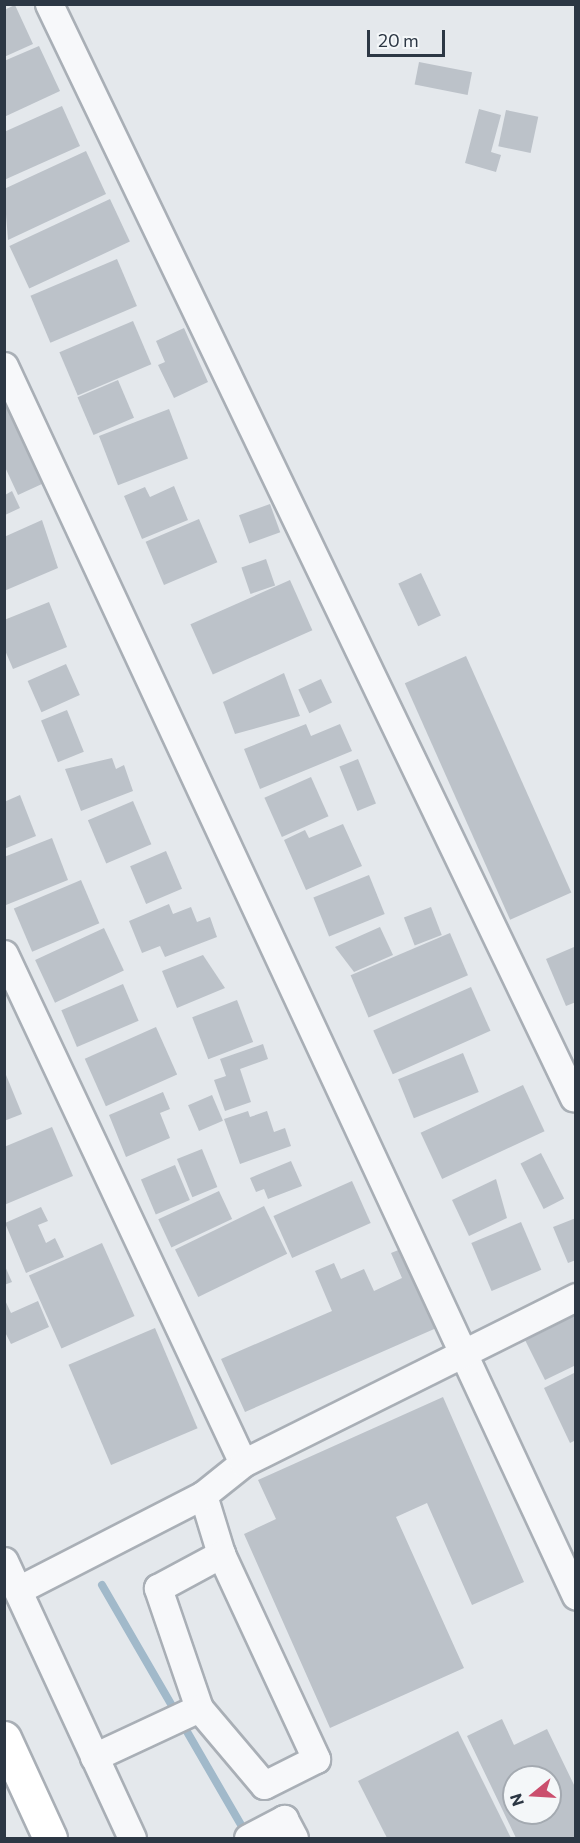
<!DOCTYPE html>
<style>
body{margin:0}
#map{position:relative;width:580px;height:1843px;overflow:hidden;background:#e4e8ec;font-family:Commissioner,sans-serif}
div>[style]{position:absolute}
.stream>*{height:8px;margin:-4px;padding:0 4px;transform-origin:4px;border-radius:4px;background:#a1b9ca}
.building>*{inset:0;background:#bcc2c9;transform-origin:0 0}
.roads{filter:drop-shadow(2px 0 #a9afb6) drop-shadow(-2px 0 #a9afb6) drop-shadow(0 2px #a9afb6) drop-shadow(0 -2px #a9afb6)}
.minor>*{height:27px;margin:-13.5px;padding:0 13.5px;transform-origin:13.5px;border-radius:13.5px;background:#f7f8fa}
.major>*{height:33px;margin:-16.5px;padding:0 16.5px;transform-origin:16.5px;border-radius:16.5px;background:#fff}
span{translate:-50% -50%;white-space:nowrap;text-align:center;line-height:1.15;-webkit-text-stroke:4.5px #f4f7f9;paint-order:stroke}
.frame{position:absolute;inset:0;border:6px solid #2c3744;pointer-events:none}
.north{position:absolute;left:502px;top:1765px;width:60px;height:60px;box-sizing:border-box;background:#f4f7f9;border:2px solid #a4aab1;border-radius:50%;rotate:252deg;font-size:16px;font-weight:700;line-height:24px;text-align:center;color:#2c3744}
.north::after{content:'';display:block;margin:auto;width:21px;height:27px;background:#cb4f6e;clip-path:polygon(50% 0,100% 100%,50% 72%,0 100%)}
.scale{position:absolute;left:367px;top:30px;width:78px;height:27px;box-sizing:border-box;border:3px solid #2c3744;border-top:0;padding-left:8px;font-size:18px;line-height:21px;white-space:nowrap;color:#2c3744;-webkit-text-stroke:4px #f4f7f9;paint-order:stroke}
</style>
<div id="map">
<div class="stream">
<i style="left:102px;top:1585px;width:289px;rotate:59.9deg"></i>
</div>
<div class="building">
<i style="clip-path:polygon(15px 5px,33px 44px,4px 57px,4px 10px)"></i>
<i style="clip-path:polygon(39px 46px,60px 91px,4px 117px,4px 61px)"></i>
<i style="left:419px;top:62px;width:54px;height:23px;rotate:11deg"></i>
<i style="clip-path:polygon(62px 106px,80px 146px,4px 180px,4px 132px)"></i>
<i style="clip-path:polygon(479px 109px,501px 115px,491px 152px,501px 155px,496px 172px,465px 163px)"></i>
<i style="left:506px;top:110px;width:33px;height:37px;rotate:12deg"></i>
<i style="clip-path:polygon(86px 151px,106px 194px,8px 240px,4px 189px)"></i>
<i style="left:110px;top:199px;width:47px;height:111px;rotate:65deg"></i>
<i style="left:117px;top:259px;width:51px;height:94px;rotate:67deg"></i>
<i style="left:133px;top:321px;width:47px;height:80px;rotate:67deg"></i>
<i style="clip-path:polygon(184px 328px,208px 382px,174px 398px,158px 365px,165px 362px,156px 341px)"></i>
<i style="left:118px;top:380px;width:41px;height:44px;rotate:67deg"></i>
<i style="clip-path:polygon(4px 393px,55px 478px,18px 495px,4px 465px)"></i>
<i style="left:169px;top:409px;width:53px;height:75px;rotate:69deg"></i>
<i style="clip-path:polygon(174px 486px,188px 520px,142px 539px,124px 496px,145px 487px,150px 497px)"></i>
<i style="clip-path:polygon(12px 491px,20px 508px,5px 515px,5px 495px)"></i>
<i style="left:270px;top:504px;width:30px;height:33px;rotate:70deg"></i>
<i style="left:199px;top:519px;width:47px;height:58px;rotate:67deg"></i>
<i style="clip-path:polygon(42px 520px,58px 568px,4px 591px,4px 537px)"></i>
<i style="left:266px;top:559px;width:28px;height:26px;rotate:71deg"></i>
<i style="left:421px;top:573px;width:47px;height:25px;rotate:65deg"></i>
<i style="left:290px;top:580px;width:55px;height:109px;rotate:66deg"></i>
<i style="clip-path:polygon(49px 602px,67px 647px,13px 669px,4px 648px,4px 620px)"></i>
<i style="left:466px;top:656px;width:259px;height:67px;rotate:66deg"></i>
<i style="left:66px;top:664px;width:34px;height:42px;rotate:66deg"></i>
<i style="clip-path:polygon(284px 673px,300px 716px,235px 734px,223px 702px)"></i>
<i style="left:321px;top:679px;width:26px;height:25px;rotate:65deg"></i>
<i style="left:67px;top:710px;width:45px;height:28px;rotate:68deg"></i>
<i style="clip-path:polygon(306px 724px,311px 736px,340px 724px,352px 751px,260px 789px,244px 749px)"></i>
<i style="clip-path:polygon(112px 758px,116px 769px,124px 765px,133px 791px,81px 811px,65px 769px)"></i>
<i style="left:358px;top:759px;width:48px;height:20px;rotate:68deg"></i>
<i style="left:311px;top:777px;width:43px;height:51px;rotate:66deg"></i>
<i style="clip-path:polygon(20px 795px,36px 836px,4px 849px,4px 802px)"></i>
<i style="left:133px;top:801px;width:47px;height:49px;rotate:67deg"></i>
<i style="clip-path:polygon(343px 824px,362px 866px,306px 890px,284px 840px,305px 830px,309px 838px)"></i>
<i style="clip-path:polygon(52px 838px,68px 880px,6px 905px,4px 857px)"></i>
<i style="left:166px;top:851px;width:41px;height:39px;rotate:67deg"></i>
<i style="left:369px;top:875px;width:42px;height:60px;rotate:68deg"></i>
<i style="left:81px;top:880px;width:47px;height:73px;rotate:67deg"></i>
<i style="clip-path:polygon(169px 904px,173px 914px,191px 907px,197px 922px,210px 917px,217px 937px,165px 957px,160px 946px,142px 953px,129px 921px)"></i>
<i style="left:431px;top:907px;width:30px;height:29px;rotate:69deg"></i>
<i style="clip-path:polygon(380px 927px,393px 955px,354px 972px,335px 947px)"></i>
<i style="left:104px;top:928px;width:47px;height:76px;rotate:65deg"></i>
<i style="left:450px;top:933px;width:46px;height:108px;rotate:67deg"></i>
<i style="clip-path:polygon(574px 947px,576px 1002px,566px 1006px,546px 959px)"></i>
<i style="clip-path:polygon(203px 955px,225px 988px,177px 1008px,162px 971px)"></i>
<i style="left:123px;top:984px;width:40px;height:67px;rotate:67deg"></i>
<i style="left:471px;top:987px;width:48px;height:107px;rotate:66deg"></i>
<i style="left:237px;top:1000px;width:45px;height:48px;rotate:69deg"></i>
<i style="left:156px;top:1027px;width:52px;height:78px;rotate:66deg"></i>
<i style="clip-path:polygon(263px 1044px,268px 1059px,240px 1069px,251px 1102px,225px 1111px,214px 1080px,226px 1076px,220px 1059px)"></i>
<i style="left:463px;top:1053px;width:42px;height:70px;rotate:68deg"></i>
<i style="clip-path:polygon(4px 1070px,22px 1114px,4px 1121px)"></i>
<i style="left:523px;top:1085px;width:51px;height:113px;rotate:65deg"></i>
<i style="clip-path:polygon(163px 1092px,170px 1109px,160px 1113px,170px 1138px,126px 1157px,109px 1115px)"></i>
<i style="left:212px;top:1095px;width:28px;height:26px;rotate:67deg"></i>
<i style="clip-path:polygon(248px 1111px,250px 1117px,267px 1111px,274px 1132px,285px 1128px,291px 1146px,240px 1164px,224px 1119px)"></i>
<i style="clip-path:polygon(52px 1127px,73px 1176px,4px 1205px,4px 1147px)"></i>
<i style="left:202px;top:1149px;width:41px;height:27px;rotate:68deg"></i>
<i style="left:541px;top:1153px;width:51px;height:23px;rotate:63deg"></i>
<i style="clip-path:polygon(291px 1161px,302px 1186px,268px 1199px,264px 1189px,256px 1192px,250px 1178px)"></i>
<i style="left:175px;top:1165px;width:38px;height:37px;rotate:67deg"></i>
<i style="clip-path:polygon(496px 1179px,507px 1218px,469px 1236px,452px 1200px)"></i>
<i style="left:352px;top:1181px;width:46px;height:86px;rotate:66deg"></i>
<i style="left:219px;top:1191px;width:31px;height:67px;rotate:65deg"></i>
<i style="left:264px;top:1206px;width:53px;height:99px;rotate:64deg"></i>
<i style="clip-path:polygon(41px 1207px,48px 1221px,38px 1225px,46px 1243px,55px 1238px,64px 1257px,26px 1273px,5px 1223px)"></i>
<i style="clip-path:polygon(576px 1218px,576px 1260px,568px 1263px,553px 1227px)"></i>
<i style="left:521px;top:1222px;width:52px;height:54px;rotate:67deg"></i>
<i style="left:102px;top:1243px;width:80px;height:80px;rotate:66deg"></i>
<i style="clip-path:polygon(406px 1247px,441px 1326px,245px 1412px,221px 1359px,332px 1311px,315px 1271px,334px 1263px,341px 1279px,364px 1269px,374px 1291px,402px 1278px,391px 1253px)"></i>
<i style="clip-path:polygon(4px 1264px,12px 1282px,4px 1285px)"></i>
<i style="clip-path:polygon(4px 1298px,11px 1313px,38px 1301px,49px 1327px,11px 1344px,4px 1330px)"></i>
<i style="clip-path:polygon(576px 1310px,576px 1365px,545px 1380px,523px 1336px)"></i>
<i style="left:155px;top:1328px;width:109px;height:94px;rotate:67deg"></i>
<i style="clip-path:polygon(576px 1372px,576px 1440px,570px 1443px,544px 1388px)"></i>
<i style="clip-path:polygon(443px 1397px,524px 1582px,472px 1605px,427px 1503px,396px 1517px,464px 1668px,330px 1728px,244px 1534px,276px 1519px,258px 1480px)"></i>
<i style="clip-path:polygon(evenodd,502px 1719px,514px 1745px,547px 1729px,576px 1789px,576px 1838px,516px 1838px,467px 1736px,502px 1719px,514px 1777px,550px 1777px,550px 1813px,514px 1813px,514px 1777px)"></i>
<i style="clip-path:polygon(458px 1731px,511px 1838px,387px 1838px,358px 1781px)"></i>
</div>
<div class="roads">
<div class="minor">
<i style="left:49px;top:4px;width:1213px;rotate:64.36deg"></i>
<i style="left:4px;top:366px;width:1356px;rotate:65.06deg"></i>
<i style="left:4px;top:954px;width:562px;rotate:64.85deg"></i>
<i style="left:203px;top:1495px;width:62px;rotate:73deg"></i>
<i style="left:221px;top:1554px;width:226px;rotate:65.1deg"></i>
<i style="left:316px;top:1759px;width:58px;rotate:153.4deg"></i>
<i style="left:264px;top:1785px;width:101px;rotate:-130.2deg"></i>
<i style="left:199px;top:1708px;width:127px;rotate:-108.9deg"></i>
<i style="left:158px;top:1588px;width:72px;rotate:-28.4deg"></i>
<i style="left:4px;top:1561px;width:305px;rotate:65.2deg"></i>
<i style="left:18px;top:1590px;width:208px;rotate:-27.2deg"></i>
<i style="left:203px;top:1495px;width:51px;rotate:-38.7deg"></i>
<i style="left:243px;top:1463px;width:372px;rotate:-26.5deg"></i>
<i style="left:94px;top:1757px;width:116px;rotate:-25deg"></i>
<i style="left:248px;top:1838px;width:41px;rotate:-27.8deg"></i>
<i style="left:284px;top:1819px;width:21px;rotate:62deg"></i>
</div>
<div class="major">
<i style="left:4px;top:1738px;width:110px;rotate:65.3deg"></i>
</div>
</div>
<div class="frame"></div>
<div class="north">N</div>
<div class="scale">20 m</div>
</div>
